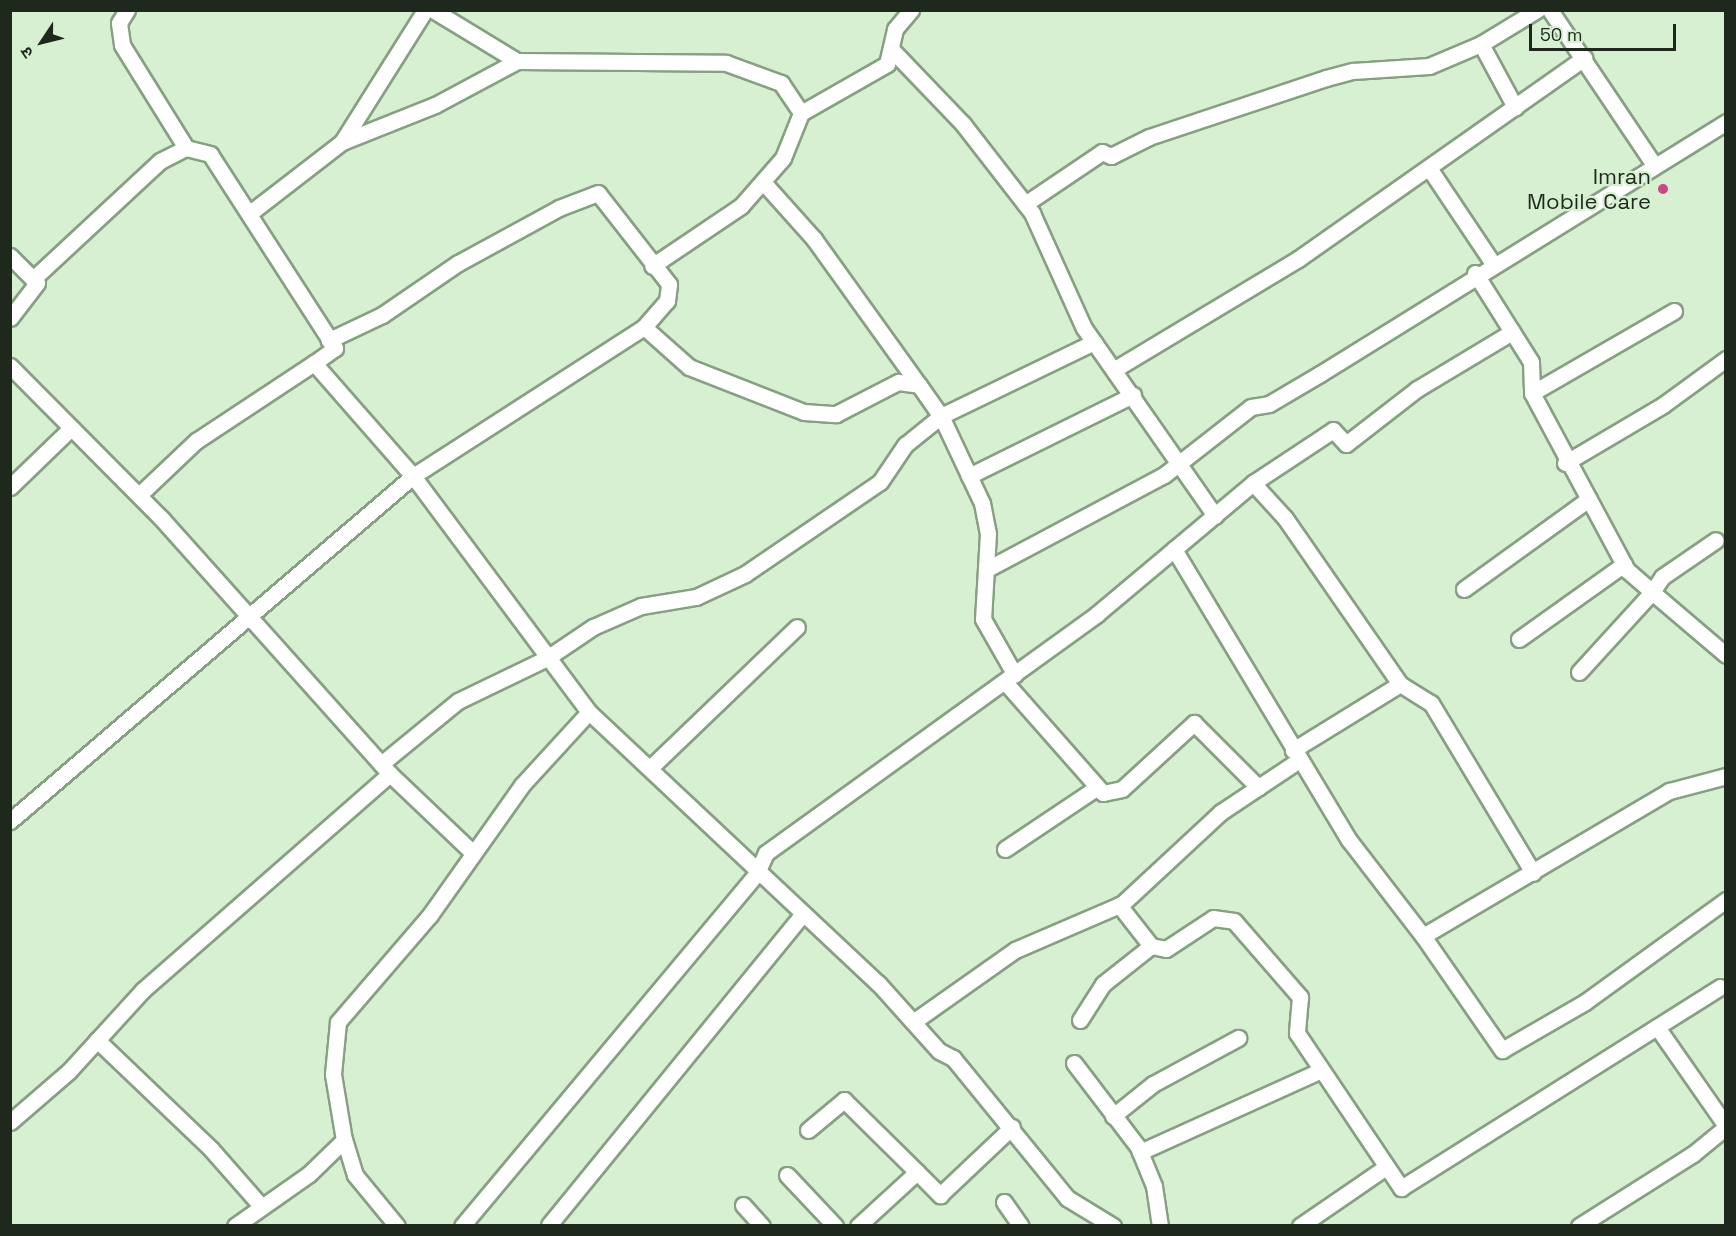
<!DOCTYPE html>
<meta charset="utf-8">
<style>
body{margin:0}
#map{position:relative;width:1736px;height:1236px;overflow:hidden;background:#d7f0d1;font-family:"Space Grotesk","Noto Sans Devanagari",sans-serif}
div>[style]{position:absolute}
.roads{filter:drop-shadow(2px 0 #879f82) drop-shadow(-2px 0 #879f82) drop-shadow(0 2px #879f82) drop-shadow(0 -2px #879f82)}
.street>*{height:15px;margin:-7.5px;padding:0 7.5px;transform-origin:7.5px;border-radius:7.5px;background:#fff}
.dots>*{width:16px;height:16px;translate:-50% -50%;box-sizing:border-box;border:3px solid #d7f0d1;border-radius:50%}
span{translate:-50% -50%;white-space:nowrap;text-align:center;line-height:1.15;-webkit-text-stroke:4.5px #d7f0d1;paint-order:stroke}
.poi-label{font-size:22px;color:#1e281c}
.right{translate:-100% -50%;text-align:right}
.frame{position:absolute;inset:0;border:12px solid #1e281c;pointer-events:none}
.north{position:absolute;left:12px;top:12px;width:60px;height:60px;-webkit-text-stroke:4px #d7f0d1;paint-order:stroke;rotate:235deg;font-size:16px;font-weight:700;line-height:24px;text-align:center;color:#1e281c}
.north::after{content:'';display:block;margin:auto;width:21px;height:27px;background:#1e281c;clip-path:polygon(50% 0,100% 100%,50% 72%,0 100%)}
.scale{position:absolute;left:1529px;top:24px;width:147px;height:27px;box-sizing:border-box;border:3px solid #1e281c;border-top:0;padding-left:8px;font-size:18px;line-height:21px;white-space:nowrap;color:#1e281c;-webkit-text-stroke:4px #d7f0d1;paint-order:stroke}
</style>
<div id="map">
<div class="roads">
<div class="street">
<i style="left:127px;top:10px;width:15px;rotate:122deg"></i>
<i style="left:119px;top:23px;width:22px;rotate:82deg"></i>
<i style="left:122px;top:45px;width:121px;rotate:58.1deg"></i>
<i style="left:433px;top:10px;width:98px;rotate:31.3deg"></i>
<i style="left:1550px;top:10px;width:187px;rotate:56.1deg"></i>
<i style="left:1481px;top:44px;width:66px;rotate:-31.3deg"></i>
<i style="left:893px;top:51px;width:101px;rotate:46.2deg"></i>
<i style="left:963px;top:124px;width:113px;rotate:52.2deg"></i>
<i style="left:1032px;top:213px;width:126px;rotate:65.7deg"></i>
<i style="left:1084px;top:328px;width:229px;rotate:55.1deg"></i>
<i style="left:801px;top:113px;width:99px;rotate:-29.7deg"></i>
<i style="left:887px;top:64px;width:36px;rotate:-77deg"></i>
<i style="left:895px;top:29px;width:25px;rotate:-50deg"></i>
<i style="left:342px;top:142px;width:156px;rotate:-57.8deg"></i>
<i style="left:1429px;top:168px;width:113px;rotate:56.2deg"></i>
<i style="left:764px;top:183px;width:75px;rotate:48.2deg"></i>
<i style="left:814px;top:239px;width:180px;rotate:54.3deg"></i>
<i style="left:1025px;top:204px;width:93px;rotate:-34deg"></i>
<i style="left:1102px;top:152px;width:10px;rotate:24deg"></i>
<i style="left:1111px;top:156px;width:42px;rotate:-26.6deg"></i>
<i style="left:1149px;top:137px;width:187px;rotate:-18.4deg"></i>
<i style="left:1326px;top:78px;width:28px;rotate:-15deg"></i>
<i style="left:1353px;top:71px;width:76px;rotate:-3.8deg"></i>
<i style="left:1429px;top:66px;width:56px;rotate:-22.9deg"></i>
<i style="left:1481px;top:44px;width:72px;rotate:61.6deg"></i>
<i style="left:250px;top:213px;width:116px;rotate:-37.7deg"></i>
<i style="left:342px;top:142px;width:100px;rotate:-21.7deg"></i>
<i style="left:435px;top:105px;width:93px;rotate:-28.2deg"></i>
<i style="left:517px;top:61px;width:209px;rotate:0.5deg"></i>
<i style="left:726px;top:63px;width:59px;rotate:20deg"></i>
<i style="left:781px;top:83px;width:36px;rotate:56deg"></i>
<i style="left:801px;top:113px;width:48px;rotate:111.8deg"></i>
<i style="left:783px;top:158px;width:64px;rotate:131.2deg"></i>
<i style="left:741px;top:206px;width:107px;rotate:146deg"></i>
<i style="left:10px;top:256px;width:38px;rotate:45deg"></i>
<i style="left:37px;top:283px;width:44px;rotate:127.6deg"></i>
<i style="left:1475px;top:273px;width:105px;rotate:57.8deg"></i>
<i style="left:1531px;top:362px;width:31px;rotate:88deg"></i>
<i style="left:1532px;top:393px;width:201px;rotate:61.8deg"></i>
<i style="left:1627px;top:570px;width:33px;rotate:41deg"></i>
<i style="left:1652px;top:592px;width:18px;rotate:-56deg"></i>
<i style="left:1662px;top:577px;width:65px;rotate:-34.4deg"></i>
<i style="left:33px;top:279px;width:173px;rotate:-42.9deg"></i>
<i style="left:160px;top:161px;width:29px;rotate:-27deg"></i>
<i style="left:186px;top:148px;width:25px;rotate:14deg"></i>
<i style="left:210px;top:154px;width:231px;rotate:57.2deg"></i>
<i style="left:335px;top:348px;width:26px;rotate:144deg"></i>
<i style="left:314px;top:363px;width:150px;rotate:48.8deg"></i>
<i style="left:413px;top:476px;width:294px;rotate:53.3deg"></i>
<i style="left:589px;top:712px;width:396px;rotate:43.2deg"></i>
<i style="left:878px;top:983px;width:91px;rotate:48.1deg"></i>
<i style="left:939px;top:1051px;width:16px;rotate:27deg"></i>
<i style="left:953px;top:1058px;width:181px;rotate:50.8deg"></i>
<i style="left:1067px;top:1198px;width:54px;rotate:31.3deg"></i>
<i style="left:644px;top:327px;width:60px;rotate:41.6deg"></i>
<i style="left:689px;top:367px;width:123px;rotate:21.4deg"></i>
<i style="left:804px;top:412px;width:32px;rotate:4deg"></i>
<i style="left:836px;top:414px;width:70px;rotate:-27.3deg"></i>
<i style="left:898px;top:382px;width:21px;rotate:8deg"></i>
<i style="left:919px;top:385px;width:38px;rotate:55deg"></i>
<i style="left:941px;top:416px;width:96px;rotate:64.8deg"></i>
<i style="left:982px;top:503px;width:31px;rotate:79deg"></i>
<i style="left:988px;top:533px;width:86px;rotate:93.3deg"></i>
<i style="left:983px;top:619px;width:64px;rotate:60.3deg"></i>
<i style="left:10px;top:366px;width:216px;rotate:45.2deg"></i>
<i style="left:162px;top:519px;width:342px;rotate:48.2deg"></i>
<i style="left:390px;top:774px;width:115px;rotate:43.6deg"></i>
<i style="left:1115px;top:369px;width:214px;rotate:-31deg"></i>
<i style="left:1298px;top:259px;width:350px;rotate:-35.1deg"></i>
<i style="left:1532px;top:393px;width:164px;rotate:-30deg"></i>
<i style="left:1565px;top:463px;width:114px;rotate:-30.6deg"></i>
<i style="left:1663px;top:405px;width:78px;rotate:-36.1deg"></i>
<i style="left:969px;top:476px;width:183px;rotate:-26.3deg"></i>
<i style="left:1253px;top:483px;width:47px;rotate:47.6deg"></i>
<i style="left:1285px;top:518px;width:202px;rotate:55.3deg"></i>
<i style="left:1400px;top:684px;width:126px;rotate:148.3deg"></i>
<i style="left:10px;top:487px;width:85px;rotate:-44deg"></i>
<i style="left:139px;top:495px;width:79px;rotate:-43.5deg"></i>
<i style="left:196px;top:441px;width:141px;rotate:-33.5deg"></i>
<i style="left:1174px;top:549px;width:340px;rotate:59deg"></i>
<i style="left:1349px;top:840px;width:121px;rotate:52.4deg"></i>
<i style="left:1423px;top:936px;width:286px;rotate:-30.5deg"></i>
<i style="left:1669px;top:791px;width:59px;rotate:-14.7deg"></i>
<i style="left:987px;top:569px;width:200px;rotate:-28deg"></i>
<i style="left:1164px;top:475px;width:110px;rotate:-38deg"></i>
<i style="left:1251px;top:407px;width:18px;rotate:-9deg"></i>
<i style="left:1269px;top:404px;width:59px;rotate:-30.5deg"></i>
<i style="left:1320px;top:374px;width:478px;rotate:-31.8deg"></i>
<i style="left:1464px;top:589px;width:154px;rotate:-35.8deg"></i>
<i style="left:1519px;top:639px;width:129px;rotate:-35.5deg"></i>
<i style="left:1579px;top:672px;width:108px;rotate:-47.6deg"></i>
<i style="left:1652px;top:592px;width:97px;rotate:40.4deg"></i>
<i style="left:1005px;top:682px;width:148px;rotate:48.6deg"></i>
<i style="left:1103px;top:793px;width:19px;rotate:-12deg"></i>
<i style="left:1122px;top:789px;width:98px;rotate:-42.5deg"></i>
<i style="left:1194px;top:723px;width:91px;rotate:45deg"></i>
<i style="left:1400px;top:684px;width:36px;rotate:32deg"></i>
<i style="left:1431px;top:703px;width:198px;rotate:59deg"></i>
<i style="left:381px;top:764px;width:99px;rotate:-39.3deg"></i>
<i style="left:458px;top:701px;width:99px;rotate:-25.8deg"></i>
<i style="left:547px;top:658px;width:55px;rotate:-34deg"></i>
<i style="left:593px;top:627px;width:52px;rotate:-23.6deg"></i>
<i style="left:641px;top:606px;width:56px;rotate:-9.3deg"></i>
<i style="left:696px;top:597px;width:54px;rotate:-25.1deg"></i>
<i style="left:745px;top:574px;width:163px;rotate:-34.3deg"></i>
<i style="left:880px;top:482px;width:45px;rotate:-56deg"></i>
<i style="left:905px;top:445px;width:46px;rotate:-38.9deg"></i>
<i style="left:941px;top:416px;width:170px;rotate:-25.8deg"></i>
<i style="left:651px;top:767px;width:202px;rotate:-43.8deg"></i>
<i style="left:10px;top:821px;width:531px;rotate:-40.57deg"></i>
<i style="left:413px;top:476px;width:275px;rotate:-32.8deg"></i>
<i style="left:644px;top:327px;width:35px;rotate:-49deg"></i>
<i style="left:667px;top:301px;width:17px;rotate:-83deg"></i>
<i style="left:669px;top:284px;width:115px;rotate:-128deg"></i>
<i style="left:598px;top:193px;width:42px;rotate:159deg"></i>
<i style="left:559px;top:208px;width:115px;rotate:151.4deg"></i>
<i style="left:458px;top:263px;width:92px;rotate:145.6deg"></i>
<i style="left:382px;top:315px;width:59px;rotate:154.7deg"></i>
<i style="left:1005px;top:849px;width:110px;rotate:-33.8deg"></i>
<i style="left:1119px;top:905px;width:52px;rotate:52deg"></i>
<i style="left:1151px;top:946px;width:15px;rotate:11deg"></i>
<i style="left:1166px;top:949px;width:56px;rotate:-33.4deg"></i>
<i style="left:1213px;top:918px;width:21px;rotate:8deg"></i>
<i style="left:1234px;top:921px;width:101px;rotate:49deg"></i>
<i style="left:1300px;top:997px;width:36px;rotate:95deg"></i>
<i style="left:1297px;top:1033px;width:187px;rotate:56.1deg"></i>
<i style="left:1401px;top:1188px;width:377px;rotate:-32.2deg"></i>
<i style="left:1423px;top:936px;width:139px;rotate:55.3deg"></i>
<i style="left:1502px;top:1050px;width:96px;rotate:-30deg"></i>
<i style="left:1585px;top:1002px;width:174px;rotate:-35.9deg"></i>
<i style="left:1080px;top:1020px;width:43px;rotate:-57.4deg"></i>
<i style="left:1103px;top:984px;width:61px;rotate:-38.4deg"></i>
<i style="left:913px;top:1022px;width:125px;rotate:-35.2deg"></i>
<i style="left:1015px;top:950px;width:116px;rotate:-23.3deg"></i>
<i style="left:1122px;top:904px;width:135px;rotate:-42.9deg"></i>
<i style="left:1221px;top:812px;width:94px;rotate:-33.7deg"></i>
<i style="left:1657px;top:1027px;width:121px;rotate:55.1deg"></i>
<i style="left:97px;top:1040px;width:158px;rotate:43.7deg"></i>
<i style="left:211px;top:1149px;width:77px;rotate:48.7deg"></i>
<i style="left:1074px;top:1063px;width:106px;rotate:52.7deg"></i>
<i style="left:1138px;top:1147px;width:42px;rotate:67.7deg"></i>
<i style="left:1154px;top:1186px;width:40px;rotate:81.5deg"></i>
<i style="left:1113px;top:1116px;width:51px;rotate:-38.7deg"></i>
<i style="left:1153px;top:1084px;width:97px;rotate:-28.4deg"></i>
<i style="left:10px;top:1122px;width:78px;rotate:-40.8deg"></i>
<i style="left:69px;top:1071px;width:110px;rotate:-47.6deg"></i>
<i style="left:143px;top:990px;width:328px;rotate:-41.2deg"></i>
<i style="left:808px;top:1130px;width:47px;rotate:-39.8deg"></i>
<i style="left:844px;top:1100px;width:103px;rotate:44.6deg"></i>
<i style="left:1140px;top:1152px;width:196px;rotate:-24.3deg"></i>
<i style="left:787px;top:1175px;width:70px;rotate:46.7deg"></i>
<i style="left:1004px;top:1202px;width:29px;rotate:55deg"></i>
<i style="left:743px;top:1205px;width:28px;rotate:48deg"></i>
<i style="left:549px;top:1225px;width:402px;rotate:-50.8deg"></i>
<i style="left:235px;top:1226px;width:90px;rotate:-35.1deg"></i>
<i style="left:309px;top:1174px;width:49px;rotate:-44.2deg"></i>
<i style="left:397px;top:1226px;width:66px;rotate:-129.5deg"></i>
<i style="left:355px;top:1175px;width:37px;rotate:-107deg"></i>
<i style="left:344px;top:1140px;width:67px;rotate:-99.5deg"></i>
<i style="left:333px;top:1074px;width:52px;rotate:-84.5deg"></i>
<i style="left:338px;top:1022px;width:141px;rotate:-49.3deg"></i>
<i style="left:430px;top:915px;width:159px;rotate:-54.7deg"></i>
<i style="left:522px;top:785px;width:99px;rotate:-47.5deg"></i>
<i style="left:462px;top:1226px;width:460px;rotate:-50.1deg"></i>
<i style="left:757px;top:873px;width:22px;rotate:-66deg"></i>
<i style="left:766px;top:853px;width:408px;rotate:-35.8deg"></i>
<i style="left:1097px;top:614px;width:204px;rotate:-40deg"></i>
<i style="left:1253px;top:483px;width:96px;rotate:-33.5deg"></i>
<i style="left:1333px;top:430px;width:19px;rotate:47deg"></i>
<i style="left:1346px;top:444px;width:90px;rotate:-37.8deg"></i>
<i style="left:1417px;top:389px;width:111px;rotate:-31deg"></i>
<i style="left:858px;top:1226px;width:80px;rotate:-42.5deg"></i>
<i style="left:917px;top:1172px;width:33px;rotate:45deg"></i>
<i style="left:940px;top:1195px;width:99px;rotate:-43.4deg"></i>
<i style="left:1300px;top:1226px;width:104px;rotate:-34.5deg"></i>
<i style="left:1579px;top:1226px;width:135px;rotate:-32.3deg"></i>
<i style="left:1693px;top:1154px;width:43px;rotate:-39.3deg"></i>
</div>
</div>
<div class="dots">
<i style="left:1663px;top:189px;background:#ca468a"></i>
</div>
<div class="poi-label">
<span class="right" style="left:1651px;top:189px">Imran<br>Mobile Care</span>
</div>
<div class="frame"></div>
<div class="north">उ</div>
<div class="scale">50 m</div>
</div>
